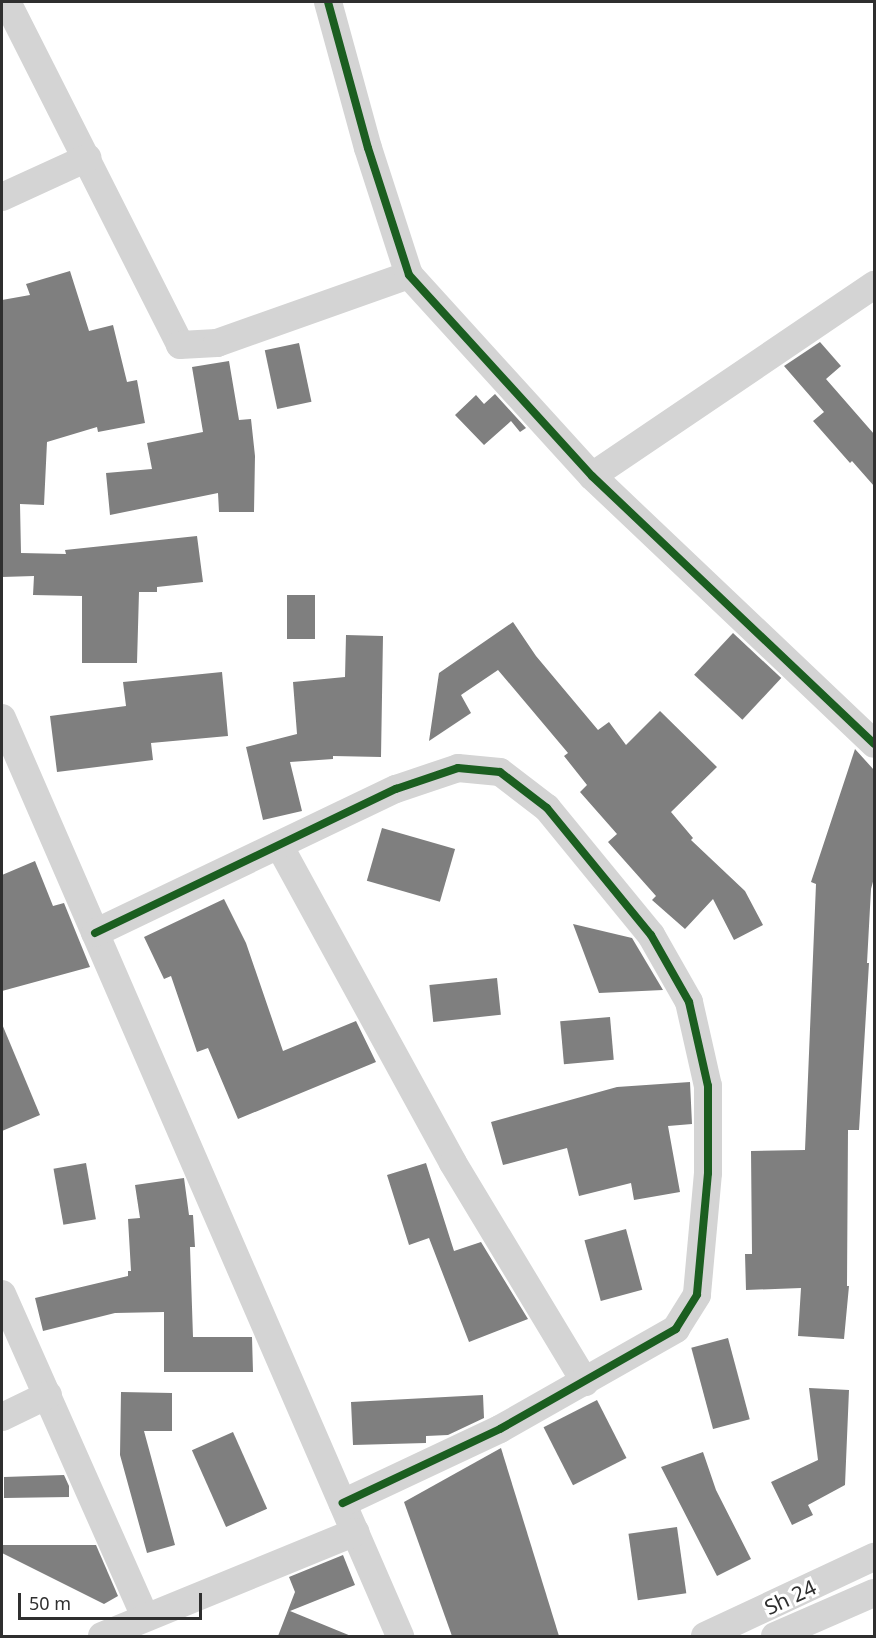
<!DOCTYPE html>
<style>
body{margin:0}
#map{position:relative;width:876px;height:1638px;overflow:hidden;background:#fff;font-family:"Noto Sans",sans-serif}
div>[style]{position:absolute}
.building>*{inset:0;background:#7f7f7f;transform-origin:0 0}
.minor>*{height:28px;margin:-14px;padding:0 14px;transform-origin:14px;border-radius:14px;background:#d4d4d4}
.cycleway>*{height:8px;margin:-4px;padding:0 4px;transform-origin:4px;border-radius:4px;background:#1b5e20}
span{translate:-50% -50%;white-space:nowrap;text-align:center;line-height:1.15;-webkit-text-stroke:6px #fff;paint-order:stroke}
.street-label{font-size:21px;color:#2f2f2f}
.frame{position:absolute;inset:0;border:3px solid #2f2f2f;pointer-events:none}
.scale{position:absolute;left:18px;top:1593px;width:184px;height:27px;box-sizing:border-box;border:3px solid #2f2f2f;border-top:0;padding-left:8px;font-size:18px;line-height:21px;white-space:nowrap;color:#2f2f2f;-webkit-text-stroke:4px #fff;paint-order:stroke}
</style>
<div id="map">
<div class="building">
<i style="clip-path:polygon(70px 271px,89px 331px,113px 325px,127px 382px,137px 380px,145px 423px,98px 432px,97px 427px,47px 442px,44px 505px,20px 504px,21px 553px,66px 554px,65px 550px,197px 536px,203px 582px,157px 587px,157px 592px,139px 592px,137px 663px,82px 663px,82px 596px,33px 595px,34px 576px,2px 577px,2px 300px,30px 295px,26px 284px)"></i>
<i style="clip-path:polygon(820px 342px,841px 366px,826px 379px,874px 434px,874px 486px,852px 461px,850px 463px,813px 421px,824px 412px,784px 366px)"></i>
<i style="left:299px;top:343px;width:60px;height:35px;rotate:78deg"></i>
<i style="clip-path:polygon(229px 361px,239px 420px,251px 419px,255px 456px,254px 512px,219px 512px,218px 493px,110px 515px,106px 473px,152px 469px,147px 443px,203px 432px,192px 367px)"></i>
<i style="clip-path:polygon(495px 394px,526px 428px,520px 432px,511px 421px,484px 445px,455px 415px,476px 395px,484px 404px)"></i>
<i style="left:287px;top:595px;width:28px;height:44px"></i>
<i style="clip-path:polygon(513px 622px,536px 656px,598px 730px,609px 722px,626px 745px,660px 711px,717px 767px,671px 812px,693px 838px,691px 840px,745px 891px,763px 925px,734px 940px,713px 899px,685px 929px,652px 900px,656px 896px,608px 842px,617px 834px,580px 792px,587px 785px,564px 756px,568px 753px,498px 670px,461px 695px,471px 713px,429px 741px,439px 673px)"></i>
<i style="left:733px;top:633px;width:66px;height:57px;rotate:43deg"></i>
<i style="clip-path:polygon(346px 635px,383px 636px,381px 757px,333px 756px,333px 759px,290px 762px,302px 811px,263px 820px,246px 747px,297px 734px,293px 682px,345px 677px)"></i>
<i style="clip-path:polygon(222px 672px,228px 736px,151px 743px,153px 760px,57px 772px,50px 716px,126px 706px,123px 682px)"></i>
<i style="clip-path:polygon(855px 749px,874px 770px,874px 878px,871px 889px,867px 963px,869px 963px,859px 1130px,848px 1130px,847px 1286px,849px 1286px,844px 1339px,798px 1336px,801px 1288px,746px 1290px,745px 1254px,752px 1254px,751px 1151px,805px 1150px,816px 884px,811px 882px)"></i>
<i style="left:382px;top:828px;width:76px;height:55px;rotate:16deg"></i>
<i style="clip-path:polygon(35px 861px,53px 906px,64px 903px,90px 967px,2px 991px,2px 875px)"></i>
<i style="clip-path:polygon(224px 899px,246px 943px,283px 1051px,356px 1021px,376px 1062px,238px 1119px,208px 1048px,197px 1052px,171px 976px,164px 979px,144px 937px)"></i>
<i style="clip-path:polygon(573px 924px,632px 938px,663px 990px,599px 993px)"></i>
<i style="left:497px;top:978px;width:37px;height:68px;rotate:84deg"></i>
<i style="left:610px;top:1017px;width:43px;height:50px;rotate:85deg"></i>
<i style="clip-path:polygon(2px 1024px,40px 1115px,2px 1131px)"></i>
<i style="clip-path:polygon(690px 1082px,692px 1124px,668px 1126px,680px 1192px,634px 1200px,631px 1183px,579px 1196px,567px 1148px,503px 1165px,491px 1122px,617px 1087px)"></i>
<i style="left:86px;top:1163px;width:57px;height:33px;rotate:80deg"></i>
<i style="clip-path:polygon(426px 1163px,454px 1251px,481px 1242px,528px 1319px,469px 1342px,429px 1238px,409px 1245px,387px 1175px)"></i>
<i style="clip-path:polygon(184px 1178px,189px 1215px,193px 1215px,195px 1247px,190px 1247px,193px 1337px,252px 1337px,253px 1372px,164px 1372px,164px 1312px,115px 1313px,43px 1331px,35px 1298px,128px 1276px,128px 1271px,131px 1271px,128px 1219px,140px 1218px,135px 1185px)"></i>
<i style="left:626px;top:1229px;width:63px;height:43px;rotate:75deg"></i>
<i style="left:728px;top:1338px;width:84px;height:38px;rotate:75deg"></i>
<i style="clip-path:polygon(809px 1388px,849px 1390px,845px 1485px,808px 1505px,813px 1515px,792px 1525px,771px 1482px,818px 1460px)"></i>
<i style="clip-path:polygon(121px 1392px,172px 1393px,172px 1431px,144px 1431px,175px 1545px,147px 1553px,120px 1455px)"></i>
<i style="clip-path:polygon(483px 1395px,484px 1418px,448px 1435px,426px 1436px,426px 1443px,353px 1445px,351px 1402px)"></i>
<i style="left:597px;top:1400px;width:65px;height:60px;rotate:63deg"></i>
<i style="left:233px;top:1432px;width:84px;height:45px;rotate:66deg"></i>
<i style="clip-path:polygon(501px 1448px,559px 1636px,452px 1636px,404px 1502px)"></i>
<i style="clip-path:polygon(703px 1452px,716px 1490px,751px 1559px,717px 1576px,661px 1467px)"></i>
<i style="clip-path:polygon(64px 1475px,69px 1486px,69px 1497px,4px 1498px,4px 1477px)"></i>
<i style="left:677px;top:1527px;width:67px;height:49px;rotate:82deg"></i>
<i style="clip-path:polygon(2px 1545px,96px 1545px,118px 1596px,104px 1604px,2px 1553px)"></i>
<i style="clip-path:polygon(343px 1555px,355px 1585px,290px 1611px,351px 1636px,278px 1636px,295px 1592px,289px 1577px)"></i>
</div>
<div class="minor">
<i style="left:7px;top:2px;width:384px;rotate:63.2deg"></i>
<i style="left:180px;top:345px;width:37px;rotate:-3deg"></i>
<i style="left:217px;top:343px;width:204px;rotate:-19.5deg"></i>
<i style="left:328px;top:2px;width:151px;rotate:74.7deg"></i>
<i style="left:368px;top:148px;width:133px;rotate:72.1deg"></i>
<i style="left:409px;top:275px;width:272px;rotate:47.7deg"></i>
<i style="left:592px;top:476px;width:389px;rotate:43.5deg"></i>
<i style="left:2px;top:197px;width:94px;rotate:-24.6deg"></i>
<i style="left:592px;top:476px;width:341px;rotate:-34.1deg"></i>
<i style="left:2px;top:718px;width:1001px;rotate:66.56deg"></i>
<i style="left:279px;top:845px;width:362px;rotate:61.3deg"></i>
<i style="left:453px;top:1163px;width:256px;rotate:58.9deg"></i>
<i style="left:95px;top:933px;width:334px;rotate:-25.6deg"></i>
<i style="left:396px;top:789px;width:65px;rotate:-18.7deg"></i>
<i style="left:458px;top:768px;width:42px;rotate:5.4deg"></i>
<i style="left:500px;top:772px;width:59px;rotate:37.5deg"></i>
<i style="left:547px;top:808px;width:164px;rotate:50.7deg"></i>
<i style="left:651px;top:935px;width:77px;rotate:60.4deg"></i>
<i style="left:689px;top:1002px;width:86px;rotate:77.3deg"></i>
<i style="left:708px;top:1086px;width:87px;rotate:90deg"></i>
<i style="left:708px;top:1173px;width:122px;rotate:95.2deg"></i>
<i style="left:697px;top:1295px;width:40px;rotate:122deg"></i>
<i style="left:676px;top:1329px;width:202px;rotate:150.4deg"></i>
<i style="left:500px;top:1429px;width:174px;rotate:154.8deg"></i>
<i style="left:2px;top:1294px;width:352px;rotate:66.1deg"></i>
<i style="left:2px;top:1417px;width:51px;rotate:-25.6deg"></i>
<i style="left:102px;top:1636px;width:274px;rotate:-22.3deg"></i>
<i style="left:705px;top:1636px;width:187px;rotate:-25.1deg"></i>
<i style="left:775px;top:1636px;width:108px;rotate:-23.5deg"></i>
</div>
<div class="cycleway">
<i style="left:328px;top:2px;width:151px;rotate:74.7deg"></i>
<i style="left:368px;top:148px;width:133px;rotate:72.1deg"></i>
<i style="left:409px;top:275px;width:272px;rotate:47.7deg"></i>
<i style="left:592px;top:476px;width:389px;rotate:43.5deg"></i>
<i style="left:95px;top:933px;width:334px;rotate:-25.6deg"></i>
<i style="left:396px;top:789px;width:65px;rotate:-18.7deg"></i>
<i style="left:458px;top:768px;width:42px;rotate:5.4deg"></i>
<i style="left:500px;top:772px;width:59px;rotate:37.5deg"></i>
<i style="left:547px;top:808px;width:164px;rotate:50.7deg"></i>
<i style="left:651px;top:935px;width:77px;rotate:60.4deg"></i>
<i style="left:689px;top:1002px;width:86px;rotate:77.3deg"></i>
<i style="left:708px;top:1086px;width:87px;rotate:90deg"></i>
<i style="left:708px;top:1173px;width:122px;rotate:95.2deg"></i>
<i style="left:697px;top:1295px;width:40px;rotate:122deg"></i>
<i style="left:676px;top:1329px;width:202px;rotate:150.4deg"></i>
<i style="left:500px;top:1429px;width:174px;rotate:154.8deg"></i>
</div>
<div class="street-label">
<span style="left:790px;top:1597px;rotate:-25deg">Sh 24</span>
</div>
<div class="frame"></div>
<div class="scale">50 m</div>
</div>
